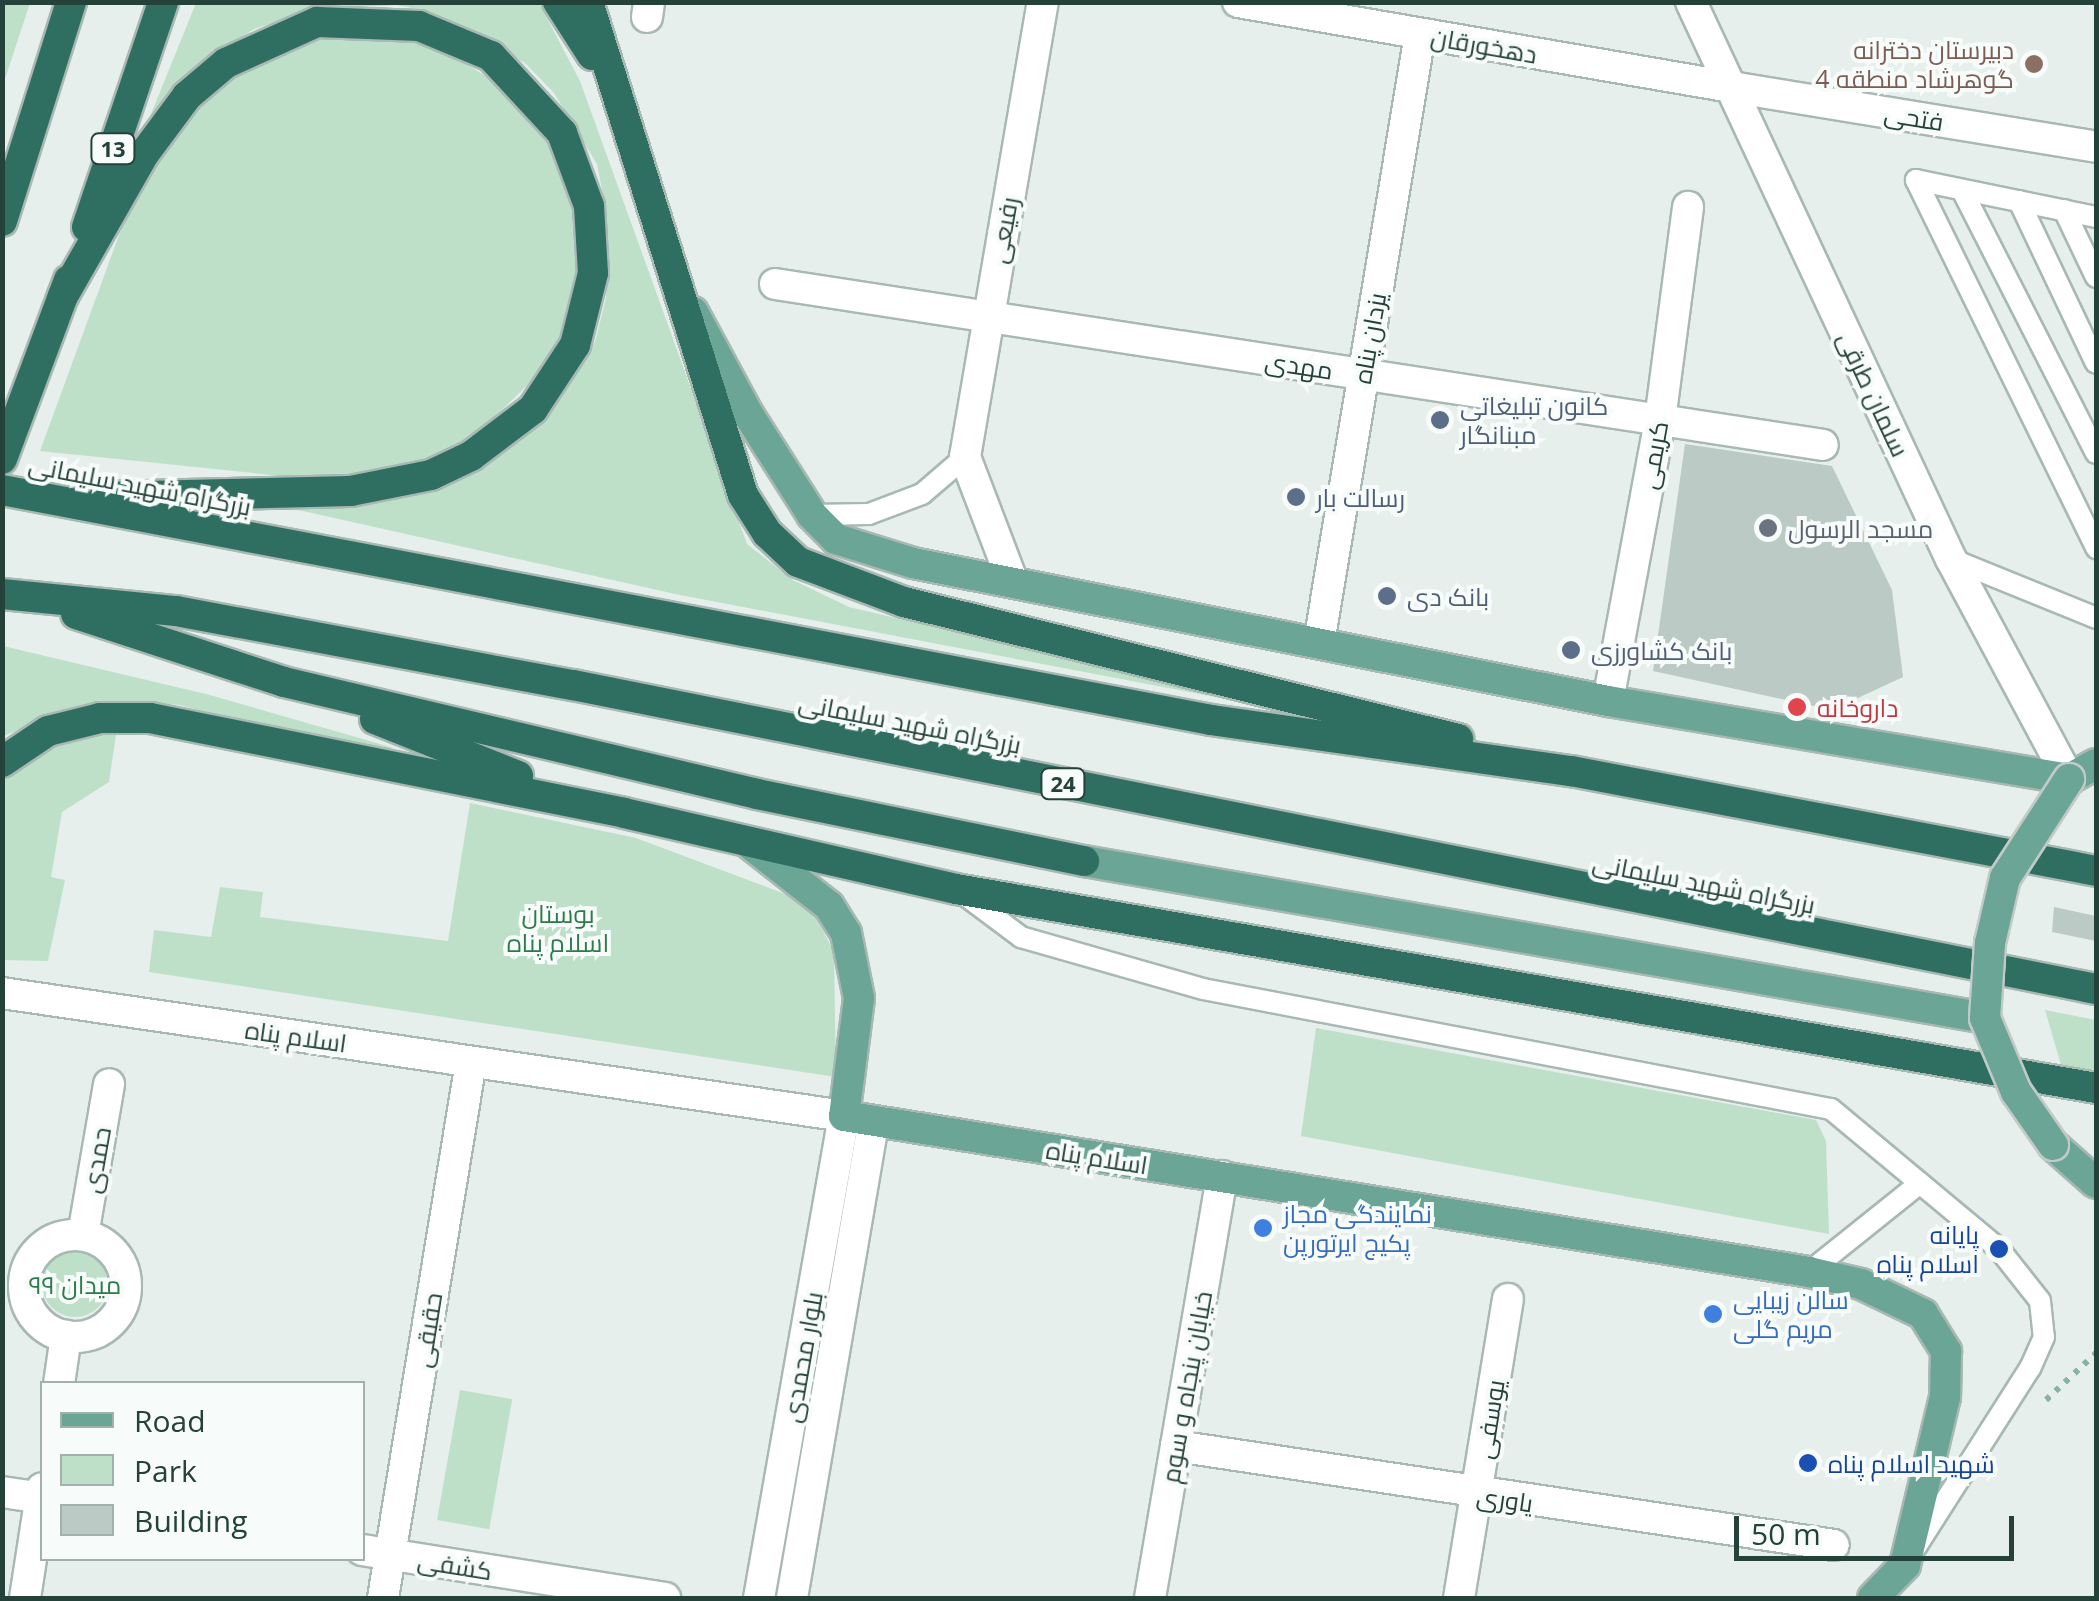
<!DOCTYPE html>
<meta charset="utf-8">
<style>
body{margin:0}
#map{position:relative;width:2099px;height:1601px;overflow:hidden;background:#e6efeb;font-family:"Open Sans",Cairo,sans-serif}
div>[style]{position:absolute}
.green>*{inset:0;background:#bfe0c8;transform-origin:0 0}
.round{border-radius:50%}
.building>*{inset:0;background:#bbcac4}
.path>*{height:6px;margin-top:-3px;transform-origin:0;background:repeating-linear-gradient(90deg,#86b3a5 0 5px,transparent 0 13px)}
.roads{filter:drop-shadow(2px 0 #a8b8b2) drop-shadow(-2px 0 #a8b8b2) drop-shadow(0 2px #a8b8b2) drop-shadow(0 -2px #a8b8b2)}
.lane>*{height:20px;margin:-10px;padding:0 10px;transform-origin:10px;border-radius:10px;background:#fff}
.street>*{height:30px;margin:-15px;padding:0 15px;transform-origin:15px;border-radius:15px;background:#fff}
.street>.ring{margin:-15px;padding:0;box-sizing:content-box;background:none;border:30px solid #fff;border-radius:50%}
.secondary>*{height:30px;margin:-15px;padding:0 15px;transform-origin:15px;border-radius:15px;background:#fff}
.primary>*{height:30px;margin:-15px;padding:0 15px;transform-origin:15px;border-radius:15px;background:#6aa596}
.highway>*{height:30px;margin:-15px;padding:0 15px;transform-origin:15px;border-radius:15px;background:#2f6f62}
.bridges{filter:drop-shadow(2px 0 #c2cac8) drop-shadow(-2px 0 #c2cac8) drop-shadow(0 2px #c2cac8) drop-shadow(0 -2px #c2cac8)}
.primary-bridge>*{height:30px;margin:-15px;padding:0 15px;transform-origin:15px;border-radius:15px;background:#6aa596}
.dots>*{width:28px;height:28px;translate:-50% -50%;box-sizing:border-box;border:5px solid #f7fbf9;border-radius:50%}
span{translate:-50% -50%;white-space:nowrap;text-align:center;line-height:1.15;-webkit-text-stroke:8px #f7fbf9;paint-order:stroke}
.shield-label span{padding:2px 8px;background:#f7fbf9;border:2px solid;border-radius:8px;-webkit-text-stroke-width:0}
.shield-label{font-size:22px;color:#24423a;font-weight:700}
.street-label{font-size:25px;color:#24423a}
.education-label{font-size:25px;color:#785e54}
.right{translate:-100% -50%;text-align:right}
.service-label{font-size:25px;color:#4e5e75}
.left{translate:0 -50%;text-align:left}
.worship-label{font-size:25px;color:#5b616d}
.health-label{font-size:25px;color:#be3a42}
.park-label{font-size:25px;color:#2d7a4b}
.shop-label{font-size:25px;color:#366cbe}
.transit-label{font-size:25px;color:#164399}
.frame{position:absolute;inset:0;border:5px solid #24423a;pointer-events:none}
.legend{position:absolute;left:40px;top:1381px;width:325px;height:180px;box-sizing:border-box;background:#f7fbf9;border:2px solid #a3b1ad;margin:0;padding:12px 18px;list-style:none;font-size:30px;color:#24423a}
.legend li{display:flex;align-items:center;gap:20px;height:50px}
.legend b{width:50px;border:2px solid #a3b1ad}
.scale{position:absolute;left:1734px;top:1516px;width:280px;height:45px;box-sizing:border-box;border:5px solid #24423a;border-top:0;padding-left:12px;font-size:30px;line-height:35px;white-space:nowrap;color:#24423a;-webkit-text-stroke:8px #f7fbf9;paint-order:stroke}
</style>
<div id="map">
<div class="green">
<i style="clip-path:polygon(3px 2px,30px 3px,3px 85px,2px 3px)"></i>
<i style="clip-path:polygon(196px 3px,539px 3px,580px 81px,747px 544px,793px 580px,849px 607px,1305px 714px,680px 595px,249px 499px,477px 467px,513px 445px,575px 377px,595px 342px,606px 298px,607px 216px,597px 164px,554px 93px,525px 63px,429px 11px,396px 5px,313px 10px,254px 29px,212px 58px,149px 119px)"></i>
<i style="clip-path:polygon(320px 36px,421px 37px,501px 85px,552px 146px,573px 189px,581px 255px,572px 316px,547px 366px,476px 435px,433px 460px,375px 475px,291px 477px,40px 451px,137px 186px,159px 148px,229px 73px)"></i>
<i style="clip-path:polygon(3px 646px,210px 695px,394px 748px,351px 748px,179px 705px,139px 701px,84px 704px,3px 736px)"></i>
<i style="clip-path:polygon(117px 728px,109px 782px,62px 812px,51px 877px,65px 880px,48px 961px,3px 960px,2px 776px,43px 750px)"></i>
<i style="clip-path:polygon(470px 803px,636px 838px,793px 897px,816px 917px,834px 952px,836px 1077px,149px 972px,154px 930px,211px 937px,220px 887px,263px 892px,260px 917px,448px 941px)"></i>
<i style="clip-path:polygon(2045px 1010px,2096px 1020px,2096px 1087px,2066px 1082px)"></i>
<i style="clip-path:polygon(1316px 1028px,1816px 1120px,1826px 1141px,1829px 1234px,1301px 1136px)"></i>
<i class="round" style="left:42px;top:1251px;width:66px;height:66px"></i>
<i style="left:460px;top:1390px;width:53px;height:132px;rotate:10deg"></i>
</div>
<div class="building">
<i style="clip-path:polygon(1685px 444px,1832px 466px,1892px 590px,1903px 677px,1832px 710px,1653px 671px)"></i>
<i style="clip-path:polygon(2054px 907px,2096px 916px,2096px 941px,2052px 932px)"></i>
</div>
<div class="path">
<i style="left:2046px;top:1400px;width:69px;rotate:-43.2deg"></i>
</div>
<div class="roads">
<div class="lane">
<i style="left:1962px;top:190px;width:295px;rotate:63deg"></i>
<i style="left:2019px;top:201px;width:179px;rotate:64.6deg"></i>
<i style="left:2064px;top:210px;width:74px;rotate:64.5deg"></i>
<i style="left:2096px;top:217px;width:184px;rotate:-168.4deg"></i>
<i style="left:1916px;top:180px;width:410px;rotate:63.9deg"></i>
<i style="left:812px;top:515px;width:57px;rotate:-1deg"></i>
<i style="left:869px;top:514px;width:57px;rotate:-20.7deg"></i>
<i style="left:922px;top:494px;width:57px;rotate:-40.7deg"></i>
<i style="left:1951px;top:559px;width:157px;rotate:22.1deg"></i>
<i style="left:962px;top:893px;width:74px;rotate:36.7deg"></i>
<i style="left:1021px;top:937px;width:189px;rotate:15.9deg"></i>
<i style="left:1203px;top:989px;width:639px;rotate:10.82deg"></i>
<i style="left:1831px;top:1109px;width:219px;rotate:39.8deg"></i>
<i style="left:1999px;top:1249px;width:66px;rotate:51.7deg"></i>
<i style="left:2040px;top:1301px;width:36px;rotate:84deg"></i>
<i style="left:2044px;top:1337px;width:34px;rotate:114deg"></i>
<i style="left:2030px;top:1368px;width:212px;rotate:122.5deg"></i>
<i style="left:1809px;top:1272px;width:142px;rotate:-38.7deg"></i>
</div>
<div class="street">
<i style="left:1238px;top:2px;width:500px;rotate:9.78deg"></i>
<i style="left:647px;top:17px;width:15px;rotate:-82deg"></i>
<i style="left:775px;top:284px;width:1060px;rotate:8.73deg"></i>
<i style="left:1012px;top:580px;width:132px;rotate:-110.9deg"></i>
<i style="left:965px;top:457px;width:462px;rotate:-80.3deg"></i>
<i style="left:1319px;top:643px;width:617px;rotate:-80.58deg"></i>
<i style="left:1608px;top:701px;width:286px;rotate:-79.5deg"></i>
<i style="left:1660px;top:420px;width:215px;rotate:-82.5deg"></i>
<i style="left:2px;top:993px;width:851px;rotate:8.31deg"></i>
<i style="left:844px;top:1116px;width:489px;rotate:100deg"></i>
<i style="left:83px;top:1235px;width:153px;rotate:-80.2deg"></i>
<i class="ring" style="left:24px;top:1235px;width:72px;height:72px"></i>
<i style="left:59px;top:1384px;width:49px;rotate:-81.7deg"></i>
<i style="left:1176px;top:1446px;width:665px;rotate:8.56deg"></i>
<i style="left:2px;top:1492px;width:40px;rotate:8.5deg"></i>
<i style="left:362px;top:1550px;width:307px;rotate:9deg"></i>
<i style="left:25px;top:1598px;width:111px;rotate:-81.2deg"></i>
<i style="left:383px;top:1598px;width:543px;rotate:-80.68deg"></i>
<i style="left:792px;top:1598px;width:483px;rotate:-80.3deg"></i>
<i style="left:1150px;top:1598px;width:428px;rotate:-80.3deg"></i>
<i style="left:1459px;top:1598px;width:303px;rotate:-80.7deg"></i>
</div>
<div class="secondary">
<i style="left:1691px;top:2px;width:615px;rotate:64.98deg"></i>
<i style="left:1951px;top:559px;width:250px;rotate:61.8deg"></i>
<i style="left:1731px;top:87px;width:370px;rotate:9.3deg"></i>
</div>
<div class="primary">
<i style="left:693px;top:312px;width:116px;rotate:61.7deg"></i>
<i style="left:748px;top:414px;width:120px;rotate:57.6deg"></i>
<i style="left:812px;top:515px;width:34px;rotate:45deg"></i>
<i style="left:836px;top:539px;width:81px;rotate:17.3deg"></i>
<i style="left:913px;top:563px;width:709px;rotate:11.23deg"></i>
<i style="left:1608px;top:701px;width:468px;rotate:9.6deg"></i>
<i style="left:2069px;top:779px;width:31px;rotate:-29deg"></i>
<i style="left:750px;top:844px;width:100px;rotate:38.1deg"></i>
<i style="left:829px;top:906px;width:32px;rotate:58deg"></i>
<i style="left:846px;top:933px;width:66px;rotate:78.7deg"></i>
<i style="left:859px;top:998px;width:119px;rotate:97.2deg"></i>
<i style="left:844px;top:1116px;width:978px;rotate:9.18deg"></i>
<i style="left:1809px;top:1272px;width:53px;rotate:13deg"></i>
<i style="left:1861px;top:1284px;width:69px;rotate:25.8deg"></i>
<i style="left:1923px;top:1314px;width:44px;rotate:58.1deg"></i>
<i style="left:1946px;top:1351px;width:46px;rotate:91.2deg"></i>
<i style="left:1945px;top:1397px;width:173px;rotate:103.4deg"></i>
<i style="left:1905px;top:1565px;width:46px;rotate:134.1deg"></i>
<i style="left:1084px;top:861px;width:915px;rotate:9.88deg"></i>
<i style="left:2053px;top:1145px;width:57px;rotate:41.5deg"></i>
</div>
<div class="highway">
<i style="left:558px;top:2px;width:63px;rotate:57.3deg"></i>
<i style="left:588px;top:2px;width:517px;rotate:72.55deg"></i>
<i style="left:743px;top:495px;width:45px;rotate:57.7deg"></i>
<i style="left:767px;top:533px;width:42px;rotate:43.1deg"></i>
<i style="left:798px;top:562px;width:113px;rotate:20.7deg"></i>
<i style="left:904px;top:602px;width:571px;rotate:13.89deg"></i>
<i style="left:2px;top:221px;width:230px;rotate:-72.5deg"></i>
<i style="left:87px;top:227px;width:237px;rotate:-71.3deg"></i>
<i style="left:63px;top:296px;width:163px;rotate:-60.3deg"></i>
<i style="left:144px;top:154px;width:72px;rotate:-53.4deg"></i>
<i style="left:187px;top:96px;width:51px;rotate:-40.2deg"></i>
<i style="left:226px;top:63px;width:100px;rotate:-24.3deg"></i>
<i style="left:317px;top:22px;width:102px;rotate:2.2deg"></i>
<i style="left:419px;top:26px;width:78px;rotate:22.6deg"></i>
<i style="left:491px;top:56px;width:105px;rotate:47.3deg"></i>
<i style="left:562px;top:133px;width:78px;rotate:69.7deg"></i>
<i style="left:589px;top:206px;width:67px;rotate:86.6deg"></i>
<i style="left:593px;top:273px;width:74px;rotate:104deg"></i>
<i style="left:575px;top:345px;width:77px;rotate:123.3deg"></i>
<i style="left:533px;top:409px;width:78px;rotate:142.8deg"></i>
<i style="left:471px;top:456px;width:44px;rotate:154.6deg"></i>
<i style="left:431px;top:475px;width:82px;rotate:168.7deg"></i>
<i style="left:351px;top:491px;width:247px;rotate:178.6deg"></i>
<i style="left:2px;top:459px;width:191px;rotate:-69.5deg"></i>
<i style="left:2px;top:490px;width:1231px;rotate:10.77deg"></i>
<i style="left:1211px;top:720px;width:364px;rotate:8.1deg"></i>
<i style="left:1571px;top:771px;width:534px;rotate:10.78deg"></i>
<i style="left:2px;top:594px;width:175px;rotate:5.6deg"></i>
<i style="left:176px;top:611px;width:404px;rotate:10.6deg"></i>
<i style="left:573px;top:685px;width:1553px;rotate:11.29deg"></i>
<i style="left:76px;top:614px;width:219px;rotate:18.1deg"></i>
<i style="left:284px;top:682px;width:486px;rotate:13.3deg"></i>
<i style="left:757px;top:794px;width:334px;rotate:11.6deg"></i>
<i style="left:375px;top:719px;width:154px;rotate:21.7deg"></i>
<i style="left:2px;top:762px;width:55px;rotate:-34deg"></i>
<i style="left:48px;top:731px;width:54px;rotate:-14deg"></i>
<i style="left:100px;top:718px;width:50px"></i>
<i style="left:150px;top:718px;width:483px;rotate:11.3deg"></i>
<i style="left:624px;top:813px;width:341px;rotate:12.9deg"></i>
<i style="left:956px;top:889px;width:1157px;rotate:9.9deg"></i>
</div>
</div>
<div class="bridges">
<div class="primary-bridge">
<i style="left:2053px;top:1145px;width:65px;rotate:-124.9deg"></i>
<i style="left:2016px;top:1092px;width:80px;rotate:-112.7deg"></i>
<i style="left:1985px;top:1018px;width:75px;rotate:-86.2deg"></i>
<i style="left:1990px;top:943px;width:67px;rotate:-77deg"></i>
<i style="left:2005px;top:878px;width:118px;rotate:-57.1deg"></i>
</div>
</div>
<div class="dots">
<i style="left:2034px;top:64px;background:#8d6e63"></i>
<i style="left:1440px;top:420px;background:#5c6f8a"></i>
<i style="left:1296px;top:497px;background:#5c6f8a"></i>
<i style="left:1768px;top:528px;background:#6b7280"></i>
<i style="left:1387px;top:596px;background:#5c6f8a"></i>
<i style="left:1571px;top:650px;background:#5c6f8a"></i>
<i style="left:1797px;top:707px;background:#e0444e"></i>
<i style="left:1263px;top:1228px;background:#3f7fe0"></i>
<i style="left:1999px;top:1249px;background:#1a4fb4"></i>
<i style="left:1713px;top:1314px;background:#3f7fe0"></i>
<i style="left:1808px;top:1463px;background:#1a4fb4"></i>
</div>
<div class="shield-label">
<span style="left:113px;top:149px">13</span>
<span style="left:1063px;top:784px">24</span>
</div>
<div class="street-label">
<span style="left:1484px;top:45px;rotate:10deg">دهخورقان</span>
<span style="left:1914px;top:117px;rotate:9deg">فتحی</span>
<span style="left:1003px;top:230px;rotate:-80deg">رفیعی</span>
<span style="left:1369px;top:338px;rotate:-80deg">یزدان پناه</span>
<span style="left:1299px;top:365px;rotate:9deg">مهدی</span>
<span style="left:1874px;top:394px;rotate:65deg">سلمان طرقی</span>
<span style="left:1653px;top:455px;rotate:-80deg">کریمی</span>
<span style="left:140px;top:485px;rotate:11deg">بزرگراه شهید سلیمانی</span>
<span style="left:910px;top:723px;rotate:11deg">بزرگراه شهید سلیمانی</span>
<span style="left:1704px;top:883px;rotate:11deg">بزرگراه شهید سلیمانی</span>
<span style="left:296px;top:1036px;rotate:8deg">اسلام پناه</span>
<span style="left:1097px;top:1157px;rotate:9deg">اسلام پناه</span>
<span style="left:96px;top:1160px;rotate:-80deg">حمدی</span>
<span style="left:427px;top:1330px;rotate:-81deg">حقیقی</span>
<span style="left:802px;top:1357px;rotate:-80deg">بلوار محمدی</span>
<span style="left:1186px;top:1387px;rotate:-80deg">خیابان پنجاه و سوم</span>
<span style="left:1489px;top:1419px;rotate:-81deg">یوسفی</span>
<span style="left:1505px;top:1499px;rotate:8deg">یاوری</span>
<span style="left:455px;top:1565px;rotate:9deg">کشفی</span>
</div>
<div class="education-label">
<span class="right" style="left:2014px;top:64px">دبیرستان دخترانه<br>گوهرشاد منطقه 4</span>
</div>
<div class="service-label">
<span class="left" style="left:1460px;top:420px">کانون تبلیغاتی<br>مبنانگار</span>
<span class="left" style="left:1316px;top:497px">رسالت بار</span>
<span class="left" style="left:1407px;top:596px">بانک دی</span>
<span class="left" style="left:1591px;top:650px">بانک کشاورزی</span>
</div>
<div class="worship-label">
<span class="left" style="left:1788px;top:528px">مسجد الرسول</span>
</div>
<div class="health-label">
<span class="left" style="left:1817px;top:707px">داروخانه</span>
</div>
<div class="park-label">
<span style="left:558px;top:928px">بوستان<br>اسلام پناه</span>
<span style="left:75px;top:1284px">میدان ۹۹</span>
</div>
<div class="shop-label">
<span class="left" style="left:1283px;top:1228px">نمایندگی مجاز<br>پکیج ایرتورپن</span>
<span class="left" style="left:1733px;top:1314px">سالن زیبایی<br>مریم گلی</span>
</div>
<div class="transit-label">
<span class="right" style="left:1979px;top:1249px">پایانه<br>اسلام پناه</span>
<span class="left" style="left:1828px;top:1463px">شهید اسلام پناه</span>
</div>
<div class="frame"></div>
<ul class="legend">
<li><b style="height:12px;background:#6aa596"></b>Road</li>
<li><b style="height:28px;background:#bfe0c8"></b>Park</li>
<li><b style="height:28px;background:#bbcac4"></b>Building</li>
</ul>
<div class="scale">50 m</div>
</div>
